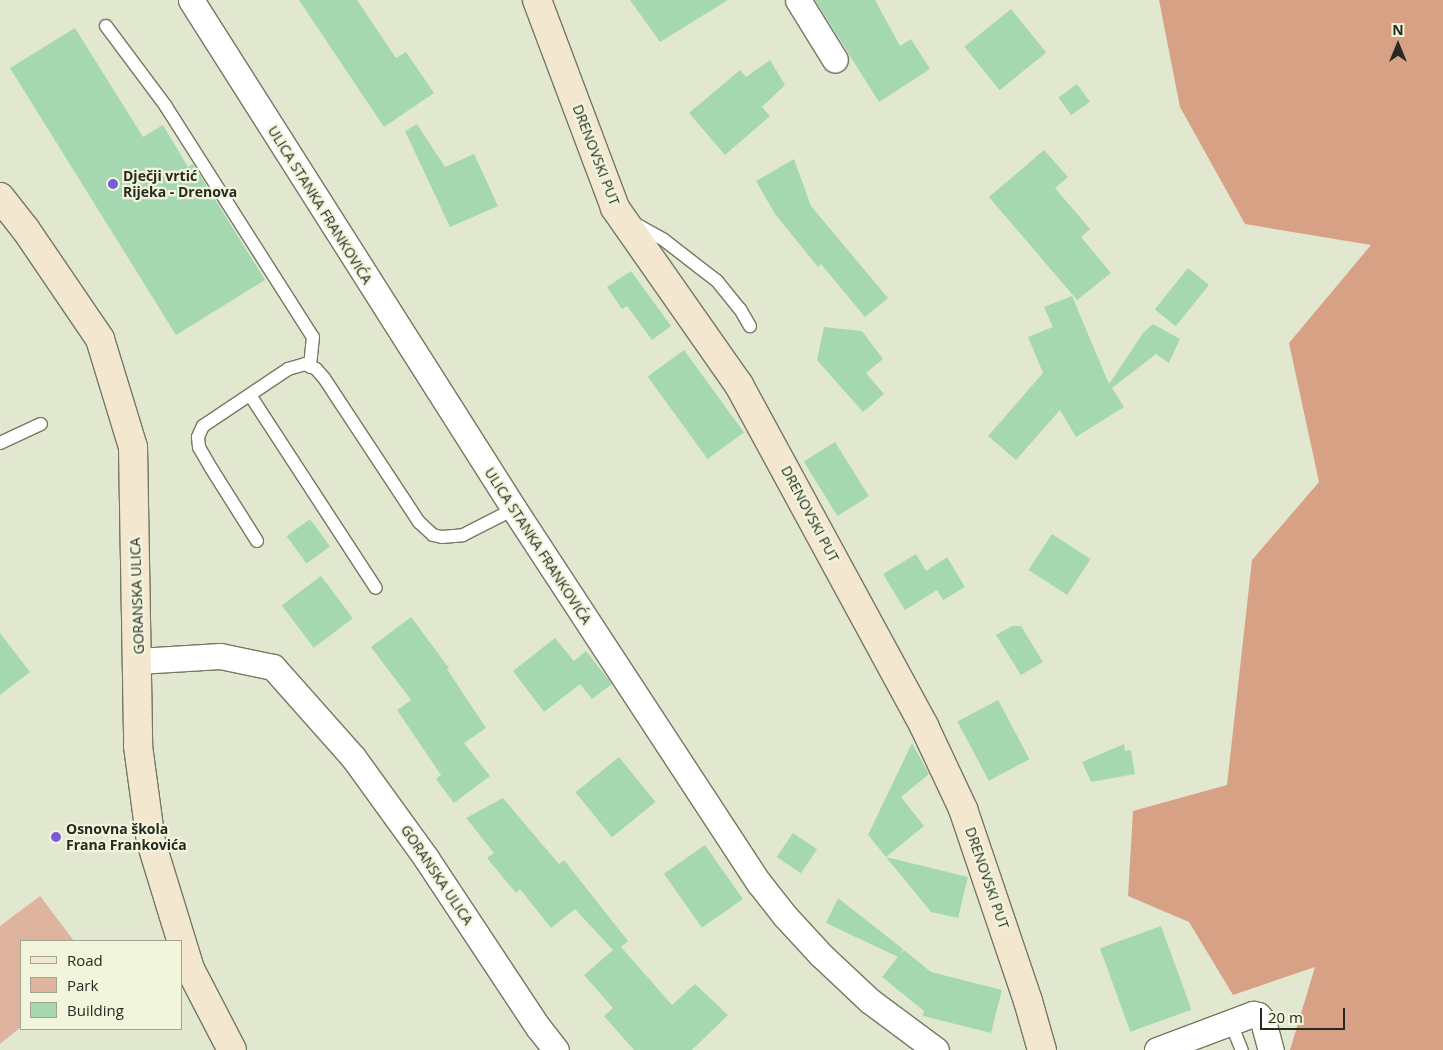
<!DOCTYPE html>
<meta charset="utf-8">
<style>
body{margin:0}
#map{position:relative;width:1443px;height:1050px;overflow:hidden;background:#e2e8cf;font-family:"Open Sans",sans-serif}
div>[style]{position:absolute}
.green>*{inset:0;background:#dfb49f}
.forest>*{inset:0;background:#d7a186}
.building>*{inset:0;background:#a5d8b1;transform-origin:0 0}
.roads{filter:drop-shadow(1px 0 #747962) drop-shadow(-1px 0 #747962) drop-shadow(0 1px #747962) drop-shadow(0 -1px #747962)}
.lane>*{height:12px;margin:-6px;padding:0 6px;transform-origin:6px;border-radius:6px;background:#fff}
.street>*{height:25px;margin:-12.5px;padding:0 12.5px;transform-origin:12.5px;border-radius:12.5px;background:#fff}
.secondary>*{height:28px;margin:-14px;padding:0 14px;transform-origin:14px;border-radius:14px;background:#f3e7d0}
.dots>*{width:14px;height:14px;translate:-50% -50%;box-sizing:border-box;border:2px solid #f0f5dc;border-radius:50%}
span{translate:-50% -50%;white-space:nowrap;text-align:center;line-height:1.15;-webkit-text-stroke:4.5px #f0f5dc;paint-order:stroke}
.street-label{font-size:14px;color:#282a21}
.poi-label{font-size:14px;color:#282a21;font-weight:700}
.left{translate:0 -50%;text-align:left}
.legend{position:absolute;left:20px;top:940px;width:162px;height:90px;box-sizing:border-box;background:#f0f5dc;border:1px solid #a0a491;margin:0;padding:6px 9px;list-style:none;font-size:15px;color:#282a21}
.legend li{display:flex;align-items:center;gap:10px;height:25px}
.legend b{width:25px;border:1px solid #a0a491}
.north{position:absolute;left:1373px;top:20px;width:50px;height:50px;-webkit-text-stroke:4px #f0f5dc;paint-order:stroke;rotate:0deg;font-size:14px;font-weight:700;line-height:20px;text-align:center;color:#282a21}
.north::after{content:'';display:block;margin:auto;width:18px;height:22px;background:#282a21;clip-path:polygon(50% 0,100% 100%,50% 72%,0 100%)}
.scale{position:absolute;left:1260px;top:1008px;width:85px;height:22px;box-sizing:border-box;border:2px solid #282a21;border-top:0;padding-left:6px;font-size:15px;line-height:18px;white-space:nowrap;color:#282a21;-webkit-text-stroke:4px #f0f5dc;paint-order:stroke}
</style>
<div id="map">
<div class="green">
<i style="clip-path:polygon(40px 896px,74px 941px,21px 941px,21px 1027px,0 1044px,0 926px)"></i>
</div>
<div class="forest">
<i style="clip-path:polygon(1159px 0,1443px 0,1443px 1050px,1290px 1050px,1315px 967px,1233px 995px,1189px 922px,1128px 896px,1133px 811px,1227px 785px,1252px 560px,1319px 482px,1289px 343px,1371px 245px,1245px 224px,1180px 107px)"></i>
</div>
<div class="building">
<i style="clip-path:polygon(299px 0,357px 0,396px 58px,406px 52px,434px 93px,384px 127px)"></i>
<i style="clip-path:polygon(630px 0,728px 0,660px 42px)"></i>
<i style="clip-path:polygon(815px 0,875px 0,900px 46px,911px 39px,930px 69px,879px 102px)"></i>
<i style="left:1011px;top:9px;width:56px;height:60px;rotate:51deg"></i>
<i style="clip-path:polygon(75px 28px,143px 137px,163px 125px,188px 167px,193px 164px,265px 280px,176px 335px,10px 68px)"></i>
<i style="clip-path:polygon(770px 60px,785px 85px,762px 107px,770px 116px,725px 155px,689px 113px,740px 70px,746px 77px)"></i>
<i style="left:1077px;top:84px;width:22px;height:23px;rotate:54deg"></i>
<i style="clip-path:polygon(417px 124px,445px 167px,474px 154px,498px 206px,450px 227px,405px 131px)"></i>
<i style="clip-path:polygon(1044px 150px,1068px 177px,1055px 188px,1090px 229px,1081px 237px,1111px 273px,1077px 300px,989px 197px)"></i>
<i style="clip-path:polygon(794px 159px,811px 206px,888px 298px,865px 317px,821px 264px,818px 267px,775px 214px,756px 181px)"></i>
<i style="left:1188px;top:268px;width:27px;height:53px;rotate:39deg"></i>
<i style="clip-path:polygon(631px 271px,671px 326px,652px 340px,627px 306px,622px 309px,607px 287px)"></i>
<i style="clip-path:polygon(1072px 296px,1109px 384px,1143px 333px,1153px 324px,1180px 339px,1169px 363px,1156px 354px,1112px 388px,1124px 407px,1076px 437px,1060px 410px,1016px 460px,988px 436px,1043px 373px,1028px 337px,1053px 327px,1044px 307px)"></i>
<i style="clip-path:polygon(824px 327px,862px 331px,883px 359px,866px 373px,884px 394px,863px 412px,817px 360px)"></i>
<i style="left:684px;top:350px;width:102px;height:45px;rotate:54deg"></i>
<i style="left:835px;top:442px;width:64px;height:37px;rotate:58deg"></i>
<i style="left:310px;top:519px;width:34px;height:29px;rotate:54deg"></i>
<i style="left:1052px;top:534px;width:46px;height:43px;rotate:33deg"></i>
<i style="clip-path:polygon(916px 554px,926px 571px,947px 557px,965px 587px,943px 600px,937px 590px,905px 610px,883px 574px)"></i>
<i style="left:321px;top:576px;width:53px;height:49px;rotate:53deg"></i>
<i style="clip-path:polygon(411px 617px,449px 668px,447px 669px,486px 728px,464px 743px,490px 776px,454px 803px,436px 779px,441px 775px,397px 710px,411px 700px,371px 647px)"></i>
<i style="clip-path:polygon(1012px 626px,1021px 626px,1043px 662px,1021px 675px,996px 635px)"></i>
<i style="clip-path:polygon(0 633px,30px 672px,0 695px)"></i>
<i style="clip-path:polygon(555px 638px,574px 661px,586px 651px,612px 684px,592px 699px,580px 684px,544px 712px,513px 671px)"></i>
<i style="left:998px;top:700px;width:67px;height:46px;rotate:62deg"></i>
<i style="clip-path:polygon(912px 743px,929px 774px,901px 797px,924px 826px,886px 857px,968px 877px,958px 918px,931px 912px,868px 835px)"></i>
<i style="clip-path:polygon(1124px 744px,1125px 751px,1131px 750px,1135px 774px,1091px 782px,1082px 762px)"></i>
<i style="left:619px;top:757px;width:58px;height:56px;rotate:51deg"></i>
<i style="clip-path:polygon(503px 798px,559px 864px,564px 860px,628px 941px,621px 947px,672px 1005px,695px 984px,728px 1015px,692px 1050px,634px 1050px,604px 1016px,613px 1008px,584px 975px,613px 950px,575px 909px,551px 928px,520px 889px,516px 893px,487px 858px,494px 853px,466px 818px)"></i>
<i style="left:793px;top:833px;width:29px;height:29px;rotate:34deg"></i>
<i style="left:705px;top:845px;width:66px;height:50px;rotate:55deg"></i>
<i style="clip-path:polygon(838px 898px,903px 949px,900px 954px,904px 950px,931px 972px,1002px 990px,991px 1033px,923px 1016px,924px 1011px,882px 977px,898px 957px,826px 923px)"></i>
<i style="left:1161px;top:926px;width:89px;height:65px;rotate:70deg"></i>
</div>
<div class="roads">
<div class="lane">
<i style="left:106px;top:26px;width:99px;rotate:53.2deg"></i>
<i style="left:165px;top:105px;width:275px;rotate:57.5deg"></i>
<i style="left:313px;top:337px;width:30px;rotate:96deg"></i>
<i style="left:632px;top:222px;width:37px;rotate:29deg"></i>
<i style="left:664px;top:240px;width:67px;rotate:37.7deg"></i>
<i style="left:717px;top:281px;width:36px;rotate:51deg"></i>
<i style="left:740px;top:309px;width:20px;rotate:60deg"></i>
<i style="left:250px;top:395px;width:230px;rotate:56.9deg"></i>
<i style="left:0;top:443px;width:45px;rotate:-24.9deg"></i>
<i style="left:257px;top:541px;width:86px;rotate:-122.2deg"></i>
<i style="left:211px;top:468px;width:24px;rotate:-120deg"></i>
<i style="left:199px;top:447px;width:10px;rotate:-96deg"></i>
<i style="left:198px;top:437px;width:12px;rotate:-66deg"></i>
<i style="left:203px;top:426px;width:102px;rotate:-33.8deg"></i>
<i style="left:288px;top:369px;width:18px;rotate:-16deg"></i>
<i style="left:305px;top:364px;width:12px;rotate:24deg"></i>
<i style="left:316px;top:369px;width:12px;rotate:48deg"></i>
<i style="left:324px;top:378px;width:173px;rotate:56.6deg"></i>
<i style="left:419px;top:522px;width:19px;rotate:43deg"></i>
<i style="left:433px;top:535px;width:9px;rotate:13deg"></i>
<i style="left:442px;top:537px;width:21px;rotate:-5deg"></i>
<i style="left:463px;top:535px;width:57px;rotate:-27deg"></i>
<i style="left:1230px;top:1021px;width:31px;rotate:68deg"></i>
</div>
<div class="street">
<i style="left:191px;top:0;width:603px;rotate:57.6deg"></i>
<i style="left:514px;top:509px;width:447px;rotate:56.8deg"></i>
<i style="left:759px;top:883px;width:42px;rotate:51.8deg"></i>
<i style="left:785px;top:916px;width:53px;rotate:47.3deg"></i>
<i style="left:821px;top:955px;width:67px;rotate:43.2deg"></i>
<i style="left:870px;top:1001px;width:82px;rotate:36.6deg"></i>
<i style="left:798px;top:0;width:70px;rotate:58.3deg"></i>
<i style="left:138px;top:661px;width:82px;rotate:-3.5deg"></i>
<i style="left:220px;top:656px;width:54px;rotate:11.7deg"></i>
<i style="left:273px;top:667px;width:120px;rotate:48.4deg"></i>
<i style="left:353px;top:757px;width:125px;rotate:54.1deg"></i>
<i style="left:426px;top:858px;width:203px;rotate:56.5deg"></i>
<i style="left:538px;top:1027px;width:29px;rotate:52deg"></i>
<i style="left:1157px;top:1050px;width:103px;rotate:-20.6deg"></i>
<i style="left:1253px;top:1014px;width:5px;rotate:11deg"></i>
<i style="left:1258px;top:1015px;width:8px;rotate:50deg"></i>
<i style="left:1263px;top:1021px;width:30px;rotate:75deg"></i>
</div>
<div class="secondary">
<i style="left:537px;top:0;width:222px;rotate:69.4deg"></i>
<i style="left:615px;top:208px;width:216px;rotate:55deg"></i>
<i style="left:739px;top:385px;width:388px;rotate:61.5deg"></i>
<i style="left:924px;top:726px;width:92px;rotate:64.8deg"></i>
<i style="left:963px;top:809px;width:203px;rotate:71.3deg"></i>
<i style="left:1028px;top:1001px;width:51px;rotate:74.1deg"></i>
<i style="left:0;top:197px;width:42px;rotate:51.8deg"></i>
<i style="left:26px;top:230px;width:132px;rotate:55.8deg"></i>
<i style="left:100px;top:339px;width:113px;rotate:73deg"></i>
<i style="left:133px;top:447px;width:299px;rotate:89deg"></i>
<i style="left:138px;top:746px;width:97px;rotate:82.3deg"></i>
<i style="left:151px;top:842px;width:133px;rotate:72.9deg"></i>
<i style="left:190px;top:969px;width:91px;rotate:62.6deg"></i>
</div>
</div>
<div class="dots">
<i style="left:113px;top:184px;background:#795cd6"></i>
<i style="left:56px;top:837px;background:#795cd6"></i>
</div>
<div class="street-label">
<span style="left:596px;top:155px;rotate:69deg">DRENOVSKI PUT</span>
<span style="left:320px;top:205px;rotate:58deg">ULICA STANKA FRANKOVIĆA</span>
<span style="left:810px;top:514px;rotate:62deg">DRENOVSKI PUT</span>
<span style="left:538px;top:546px;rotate:57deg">ULICA STANKA FRANKOVIĆA</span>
<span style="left:137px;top:596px;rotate:-92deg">GORANSKA ULICA</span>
<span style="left:437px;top:875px;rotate:56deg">GORANSKA ULICA</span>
<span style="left:987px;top:878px;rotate:71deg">DRENOVSKI PUT</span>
</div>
<div class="poi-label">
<span class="left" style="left:123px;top:184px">Dječji vrtić<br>Rijeka - Drenova</span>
<span class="left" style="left:66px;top:837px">Osnovna škola<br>Frana Frankovića</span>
</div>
<ul class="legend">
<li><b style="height:6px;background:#f3e7d0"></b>Road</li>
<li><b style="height:14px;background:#dfb49f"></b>Park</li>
<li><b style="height:14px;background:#a5d8b1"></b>Building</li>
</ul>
<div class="north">N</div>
<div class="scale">20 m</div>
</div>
